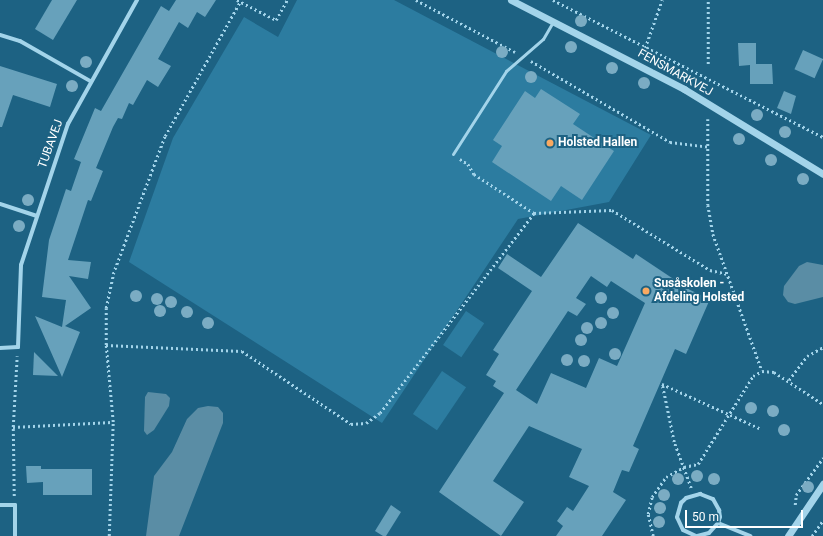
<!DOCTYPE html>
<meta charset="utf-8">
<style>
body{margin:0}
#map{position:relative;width:823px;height:536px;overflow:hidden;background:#1d6283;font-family:Roboto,sans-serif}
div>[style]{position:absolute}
.green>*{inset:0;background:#2c7ca0;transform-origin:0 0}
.water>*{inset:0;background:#5a8da5}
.building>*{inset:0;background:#67a1bb;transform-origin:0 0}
.path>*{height:2.5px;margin-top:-1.25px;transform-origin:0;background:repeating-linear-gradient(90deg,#a3d4ea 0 2px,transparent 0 5px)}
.service>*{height:3px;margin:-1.5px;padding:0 1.5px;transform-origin:1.5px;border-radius:1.5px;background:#a3d4ea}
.minor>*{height:4px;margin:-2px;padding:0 2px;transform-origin:2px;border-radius:2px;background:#a3d4ea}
.tertiary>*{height:7px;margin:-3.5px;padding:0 3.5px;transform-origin:3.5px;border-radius:3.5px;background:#a3d4ea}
.trees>*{width:12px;height:12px;margin:-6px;border-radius:50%;background:#7bacc3}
.dots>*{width:11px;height:11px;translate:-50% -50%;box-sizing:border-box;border:2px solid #1d6283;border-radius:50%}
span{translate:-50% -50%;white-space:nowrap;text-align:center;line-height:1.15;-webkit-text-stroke:4px #1d6283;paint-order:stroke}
.street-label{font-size:12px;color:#fff}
.poi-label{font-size:12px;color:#fff;font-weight:700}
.left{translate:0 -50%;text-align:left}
.scale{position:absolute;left:685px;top:510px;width:118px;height:18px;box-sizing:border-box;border:2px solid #fff;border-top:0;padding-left:5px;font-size:12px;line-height:14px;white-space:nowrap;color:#fff;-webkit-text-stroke:3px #1d6283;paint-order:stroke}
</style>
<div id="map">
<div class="green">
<i style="clip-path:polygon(297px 0,394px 0,651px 135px,609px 202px,518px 219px,382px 423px,129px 262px,173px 138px,244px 17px,278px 37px)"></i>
<i style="left:466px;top:311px;width:22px;height:41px;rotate:34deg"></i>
<i style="left:442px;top:371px;width:29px;height:52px;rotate:34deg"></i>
</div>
<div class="water">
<i style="clip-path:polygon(807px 262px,823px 265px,823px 297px,795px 304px,788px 302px,783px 295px,784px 286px,799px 266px)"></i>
<i style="clip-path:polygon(148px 392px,166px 394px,170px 398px,169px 406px,154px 430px,147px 435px,144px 431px,145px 397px)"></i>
<i style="clip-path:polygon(208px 406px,218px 407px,223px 413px,223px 423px,179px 536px,146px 536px,154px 476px,172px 452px,187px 419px,198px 408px)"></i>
</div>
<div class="building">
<i style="clip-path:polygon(52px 0,77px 0,53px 40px,35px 29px)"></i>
<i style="clip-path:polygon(176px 0,216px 0,205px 17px,197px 12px,188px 28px,179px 22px,158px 59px,171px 66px,158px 87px,147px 80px,133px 105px,129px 103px,122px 119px,118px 118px,113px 127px,96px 168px,103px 171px,91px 201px,88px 200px,68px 260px,91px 262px,88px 279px,69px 276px,91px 308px,65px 326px,80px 332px,62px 377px,35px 316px,62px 327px,66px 300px,42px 297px,49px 240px,66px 189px,71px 191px,81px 162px,74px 159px,95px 108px,101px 111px,161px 6px,169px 11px)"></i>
<i style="clip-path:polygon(738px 43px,756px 43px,756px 64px,772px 64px,773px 84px,750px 84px,750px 65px,739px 66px)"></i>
<i style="left:803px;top:50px;width:22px;height:21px;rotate:24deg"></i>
<i style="clip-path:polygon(0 66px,57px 84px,50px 107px,13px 95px,2px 127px,0 127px)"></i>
<i style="clip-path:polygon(541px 89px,580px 114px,573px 124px,614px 151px,582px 200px,561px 186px,551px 201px,492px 162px,502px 146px,493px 140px,525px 91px,535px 98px)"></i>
<i style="clip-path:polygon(784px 91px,796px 96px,791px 114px,777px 108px)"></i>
<i style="clip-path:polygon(evenodd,578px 223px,633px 259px,636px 254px,690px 290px,710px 299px,686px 354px,675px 349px,633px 446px,639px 449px,629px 472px,622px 470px,613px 492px,626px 500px,602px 536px,556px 536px,563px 526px,557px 521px,567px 507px,573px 511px,589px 486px,569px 477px,582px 449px,529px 426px,493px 481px,524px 502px,501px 536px,439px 492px,504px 393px,493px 386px,496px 381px,486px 375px,499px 354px,493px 350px,532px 291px,498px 268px,507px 254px,541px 277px,578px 223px,591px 276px,607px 287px,611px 281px,645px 303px,617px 366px,599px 358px,586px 388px,551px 373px,537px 404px,516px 390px,568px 311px,577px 316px,586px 304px,576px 298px,591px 276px)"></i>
<i style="clip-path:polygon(34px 352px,58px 376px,33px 375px)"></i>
<i style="clip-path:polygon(26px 466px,41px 466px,41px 469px,92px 469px,92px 495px,43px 495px,43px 482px,27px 483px)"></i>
<i style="clip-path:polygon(391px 505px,401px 512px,386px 536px,383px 536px,375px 531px)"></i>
</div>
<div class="path">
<i style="left:237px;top:0;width:44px;rotate:27.1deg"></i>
<i style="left:276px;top:20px;width:23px;rotate:-61deg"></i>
<i style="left:416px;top:0;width:112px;rotate:27.7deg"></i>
<i style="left:553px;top:0;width:303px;rotate:26.9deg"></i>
<i style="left:645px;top:48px;width:51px;rotate:-70.5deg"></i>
<i style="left:531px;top:61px;width:161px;rotate:30.2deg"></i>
<i style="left:670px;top:142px;width:38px;rotate:7deg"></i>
<i style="left:708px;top:64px;width:64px;rotate:-90deg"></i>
<i style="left:708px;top:119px;width:86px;rotate:90deg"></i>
<i style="left:708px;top:205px;width:29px;rotate:80deg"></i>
<i style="left:713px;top:234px;width:145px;rotate:70.3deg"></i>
<i style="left:460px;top:159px;width:9px;rotate:32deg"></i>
<i style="left:468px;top:164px;width:12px;rotate:59deg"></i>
<i style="left:474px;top:174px;width:72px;rotate:33deg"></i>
<i style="left:534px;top:213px;width:78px;rotate:-2.2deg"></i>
<i style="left:612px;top:210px;width:115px;rotate:31.5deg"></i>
<i style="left:710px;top:270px;width:17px;rotate:13deg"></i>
<i style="left:106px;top:345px;width:136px;rotate:2.5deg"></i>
<i style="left:242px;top:351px;width:131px;rotate:33.8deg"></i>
<i style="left:351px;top:424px;width:15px;rotate:-4deg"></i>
<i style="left:366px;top:423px;width:17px;rotate:-36deg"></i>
<i style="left:380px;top:413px;width:252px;rotate:-52.4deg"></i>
<i style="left:789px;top:380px;width:30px;rotate:-53deg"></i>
<i style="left:807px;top:356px;width:18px;rotate:-29deg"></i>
<i style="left:13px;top:427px;width:99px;rotate:-2.9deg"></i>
<i style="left:691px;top:488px;width:49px;rotate:-110.3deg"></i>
<i style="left:674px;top:442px;width:59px;rotate:-101.7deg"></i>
<i style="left:662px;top:384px;width:107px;rotate:24.4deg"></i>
<i style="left:14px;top:496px;width:69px;rotate:-90.8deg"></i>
<i style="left:13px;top:427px;width:71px;rotate:-86.8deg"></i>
<i style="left:795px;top:505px;width:10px;rotate:-84deg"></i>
<i style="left:796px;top:495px;width:46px;rotate:-53.9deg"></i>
<i style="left:109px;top:536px;width:114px;rotate:-88deg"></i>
<i style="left:113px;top:422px;width:77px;rotate:-95.2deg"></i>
<i style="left:106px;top:345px;width:37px;rotate:-90deg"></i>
<i style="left:106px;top:308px;width:35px;rotate:-78deg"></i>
<i style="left:113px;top:274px;width:147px;rotate:-69.4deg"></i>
<i style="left:165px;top:136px;width:154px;rotate:-60.8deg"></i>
<i style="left:653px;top:536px;width:23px;rotate:-103deg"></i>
<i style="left:648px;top:514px;width:17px;rotate:-77deg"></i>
<i style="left:652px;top:497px;width:24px;rotate:-55deg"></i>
<i style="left:666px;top:477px;width:21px;rotate:-29deg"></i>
<i style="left:684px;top:467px;width:14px;rotate:-12deg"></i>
<i style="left:698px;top:464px;width:104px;rotate:-58deg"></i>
<i style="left:753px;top:376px;width:10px;rotate:-29deg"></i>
<i style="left:762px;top:371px;width:12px;rotate:5deg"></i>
<i style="left:774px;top:372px;width:59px;rotate:33.1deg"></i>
<i style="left:812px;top:536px;width:19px;rotate:-55deg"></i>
</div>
<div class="service">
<i style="left:453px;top:154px;width:98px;rotate:-57.4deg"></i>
<i style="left:506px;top:71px;width:49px;rotate:-40.9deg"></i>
<i style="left:543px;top:39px;width:20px;rotate:-60deg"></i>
</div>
<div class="minor">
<i style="left:0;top:35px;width:21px;rotate:17deg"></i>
<i style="left:20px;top:41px;width:81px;rotate:29.7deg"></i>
<i style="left:0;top:204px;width:38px;rotate:18deg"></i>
<i style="left:0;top:348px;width:18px;rotate:-3deg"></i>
<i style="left:18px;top:347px;width:82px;rotate:-87.9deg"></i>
<i style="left:21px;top:265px;width:149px;rotate:-71.6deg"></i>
<i style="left:68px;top:124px;width:142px;rotate:-60.9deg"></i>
<i style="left:0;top:505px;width:15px"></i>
<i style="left:15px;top:505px;width:31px;rotate:90deg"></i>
<i style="left:718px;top:523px;width:35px;rotate:22deg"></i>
<i style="left:696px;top:536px;width:14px;rotate:-155deg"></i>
<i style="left:683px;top:530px;width:14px;rotate:-115deg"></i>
<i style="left:677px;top:517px;width:15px;rotate:-74deg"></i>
<i style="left:681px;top:503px;width:7px;rotate:-45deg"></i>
<i style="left:686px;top:498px;width:15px;rotate:-16deg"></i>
<i style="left:700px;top:494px;width:14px;rotate:21deg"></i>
<i style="left:713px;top:499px;width:13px;rotate:61deg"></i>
<i style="left:719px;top:510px;width:7px;rotate:82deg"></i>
<i style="left:720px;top:517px;width:6px;rotate:108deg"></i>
<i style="left:718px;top:523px;width:13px;rotate:132deg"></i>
<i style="left:709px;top:533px;width:12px;rotate:166deg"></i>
</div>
<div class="tertiary">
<i style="left:511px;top:0;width:195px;rotate:27.2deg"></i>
<i style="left:684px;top:89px;width:163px;rotate:31.4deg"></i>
<i style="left:788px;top:536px;width:63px;rotate:-56.1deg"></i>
</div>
<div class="trees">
<i style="left:581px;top:21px"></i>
<i style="left:571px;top:47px"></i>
<i style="left:502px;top:52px"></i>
<i style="left:86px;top:62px"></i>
<i style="left:612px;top:68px"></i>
<i style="left:531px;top:77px"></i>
<i style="left:644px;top:83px"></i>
<i style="left:72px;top:86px"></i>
<i style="left:757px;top:115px"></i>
<i style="left:785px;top:132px"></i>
<i style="left:739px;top:139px"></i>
<i style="left:771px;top:160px"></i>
<i style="left:803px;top:179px"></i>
<i style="left:28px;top:200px"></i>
<i style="left:19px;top:226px"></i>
<i style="left:136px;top:296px"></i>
<i style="left:601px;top:298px"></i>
<i style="left:157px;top:299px"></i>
<i style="left:171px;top:302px"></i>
<i style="left:160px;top:311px"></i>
<i style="left:187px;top:312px"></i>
<i style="left:613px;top:313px"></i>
<i style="left:208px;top:323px"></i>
<i style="left:601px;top:323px"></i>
<i style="left:587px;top:328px"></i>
<i style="left:581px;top:340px"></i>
<i style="left:615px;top:354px"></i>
<i style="left:567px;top:360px"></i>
<i style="left:584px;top:361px"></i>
<i style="left:751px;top:408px"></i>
<i style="left:773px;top:411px"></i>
<i style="left:784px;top:430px"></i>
<i style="left:697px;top:476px"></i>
<i style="left:678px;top:479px"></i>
<i style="left:714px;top:479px"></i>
<i style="left:808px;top:487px"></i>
<i style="left:664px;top:495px"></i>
<i style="left:660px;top:508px"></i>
<i style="left:659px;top:522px"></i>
</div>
<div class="dots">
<i style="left:550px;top:143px;background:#faa961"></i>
<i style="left:646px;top:291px;background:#faa961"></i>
</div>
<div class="street-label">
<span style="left:675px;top:73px;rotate:29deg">FENSMARKVEJ</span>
<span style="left:51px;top:144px;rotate:-70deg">TUBAVEJ</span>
</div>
<div class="poi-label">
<span class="left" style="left:558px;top:143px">Holsted Hallen</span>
<span class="left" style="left:654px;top:291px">Susåskolen -<br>Afdeling Holsted</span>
</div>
<div class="scale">50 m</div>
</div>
